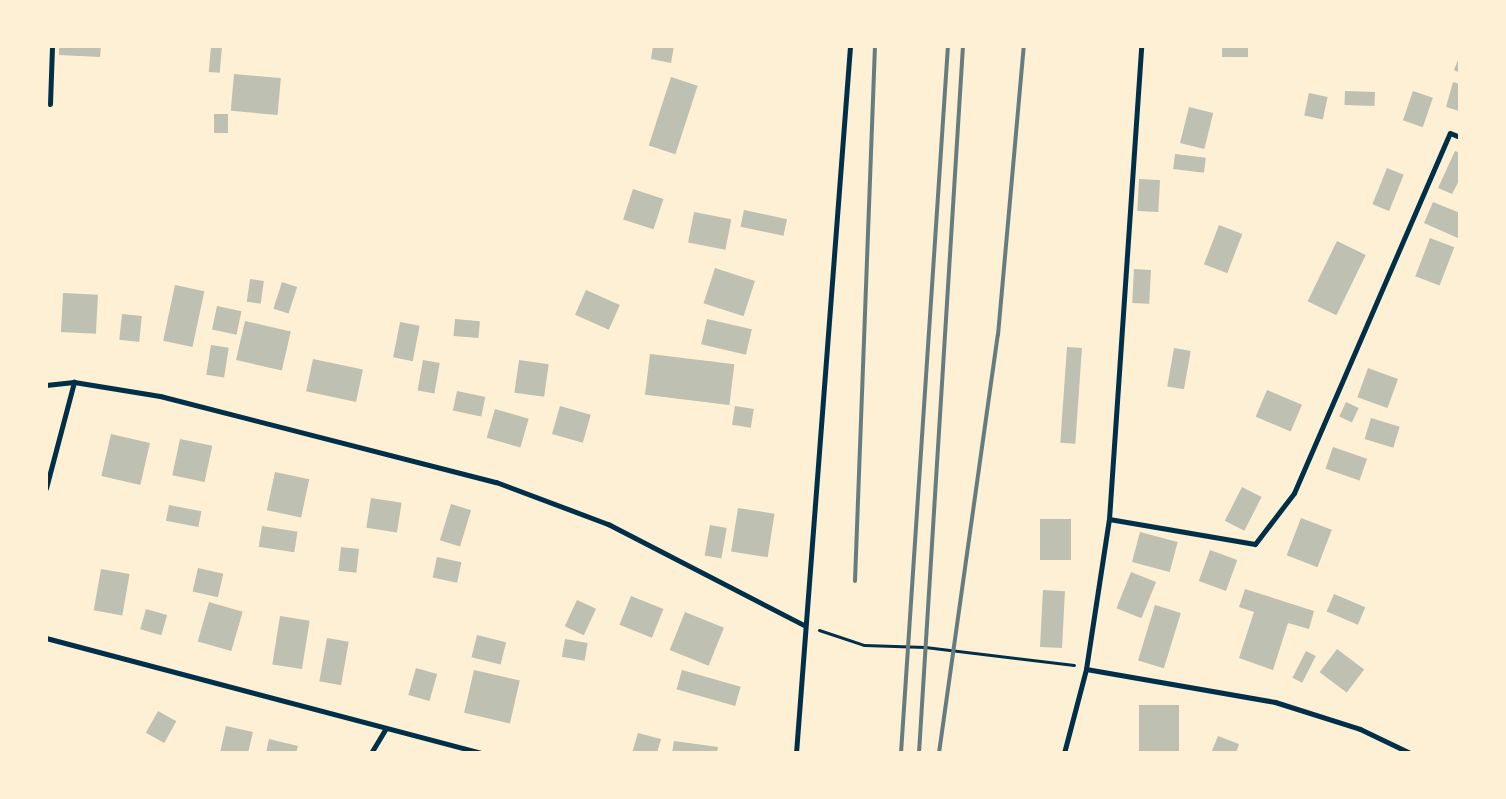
<!DOCTYPE html>
<style>
body{margin:0}
#map{position:relative;width:1506px;height:799px;overflow:hidden;background:#fdf0d5;font-family:Roboto,sans-serif}
div>[style]{position:absolute}
.building>*{inset:0;background:#bec0b2;transform-origin:0 0}
.path>*{height:3px;margin:-1.5px;padding:0 1.5px;transform-origin:1.5px;border-radius:1.5px;background:#003049}
.minor>*{height:5px;margin:-2.5px;padding:0 2.5px;transform-origin:2.5px;border-radius:2.5px;background:#003049}
.rail>*{height:4px;margin:-2px;padding:0 2px;transform-origin:2px;border-radius:2px;background:#657d81}
span{translate:-50% -50%;white-space:nowrap;text-align:center;line-height:1.15;-webkit-text-stroke:4px #fdf0d5;paint-order:stroke}
.frame{position:absolute;inset:0;border:48px solid #fdf0d5;pointer-events:none}
</style>
<div id="map">
<div class="building">
<i style="clip-path:polygon(59px 46px,101px 46px,100px 57px,59px 55px)"></i>
<i style="left:211px;top:46px;width:11px;height:26px;rotate:5deg"></i>
<i style="clip-path:polygon(653px 46px,674px 46px,671px 63px,651px 59px)"></i>
<i style="left:1222px;top:46px;width:26px;height:11px"></i>
<i style="clip-path:polygon(1460px 55px,1460px 73px,1454px 70px)"></i>
<i style="left:234px;top:74px;width:47px;height:37px;rotate:5deg"></i>
<i style="left:671px;top:77px;width:28px;height:72px;rotate:18deg"></i>
<i style="clip-path:polygon(1453px 82px,1460px 84px,1459px 111px,1446px 107px)"></i>
<i style="left:1345px;top:91px;width:30px;height:14px;rotate:2deg"></i>
<i style="left:1413px;top:91px;width:21px;height:31px;rotate:19deg"></i>
<i style="left:1309px;top:93px;width:19px;height:23px;rotate:12deg"></i>
<i style="left:1189px;top:107px;width:25px;height:37px;rotate:14deg"></i>
<i style="left:214px;top:114px;width:14px;height:19px"></i>
<i style="clip-path:polygon(1455px 151px,1460px 153px,1460px 179px,1452px 194px,1438px 188px)"></i>
<i style="left:1175px;top:154px;width:31px;height:15px;rotate:7deg"></i>
<i style="left:1387px;top:168px;width:18px;height:39px;rotate:22deg"></i>
<i style="left:1139px;top:179px;width:21px;height:32px;rotate:3deg"></i>
<i style="left:633px;top:189px;width:32px;height:32px;rotate:18deg"></i>
<i style="clip-path:polygon(1433px 202px,1460px 213px,1460px 239px,1424px 223px)"></i>
<i style="left:744px;top:210px;width:44px;height:17px;rotate:12deg"></i>
<i style="left:694px;top:212px;width:38px;height:31px;rotate:11deg"></i>
<i style="left:1219px;top:225px;width:25px;height:42px;rotate:21deg"></i>
<i style="left:1430px;top:238px;width:26px;height:41px;rotate:21deg"></i>
<i style="left:1337px;top:241px;width:32px;height:67px;rotate:26deg"></i>
<i style="left:715px;top:268px;width:42px;height:37px;rotate:18deg"></i>
<i style="left:1134px;top:269px;width:17px;height:34px;rotate:3deg"></i>
<i style="left:250px;top:279px;width:14px;height:23px;rotate:8deg"></i>
<i style="left:282px;top:282px;width:16px;height:28px;rotate:18deg"></i>
<i style="left:175px;top:285px;width:30px;height:57px;rotate:12deg"></i>
<i style="left:586px;top:290px;width:37px;height:27px;rotate:24deg"></i>
<i style="left:63px;top:293px;width:35px;height:39px;rotate:3deg"></i>
<i style="left:217px;top:306px;width:25px;height:24px;rotate:12deg"></i>
<i style="left:122px;top:314px;width:20px;height:26px;rotate:6deg"></i>
<i style="left:455px;top:319px;width:25px;height:17px;rotate:5deg"></i>
<i style="left:707px;top:319px;width:46px;height:26px;rotate:13deg"></i>
<i style="left:245px;top:321px;width:47px;height:40px;rotate:13deg"></i>
<i style="left:400px;top:322px;width:20px;height:36px;rotate:11deg"></i>
<i style="left:211px;top:345px;width:18px;height:30px;rotate:9deg"></i>
<i style="left:1067px;top:347px;width:15px;height:96px;rotate:4deg"></i>
<i style="left:1174px;top:348px;width:17px;height:39px;rotate:10deg"></i>
<i style="left:650px;top:354px;width:85px;height:41px;rotate:7deg"></i>
<i style="left:313px;top:359px;width:51px;height:33px;rotate:12deg"></i>
<i style="left:423px;top:360px;width:17px;height:31px;rotate:10deg"></i>
<i style="left:519px;top:360px;width:30px;height:33px;rotate:8deg"></i>
<i style="left:1368px;top:368px;width:32px;height:31px;rotate:20deg"></i>
<i style="left:1267px;top:390px;width:38px;height:29px;rotate:23deg"></i>
<i style="left:457px;top:391px;width:29px;height:20px;rotate:12deg"></i>
<i style="left:1346px;top:402px;width:14px;height:16px;rotate:25deg"></i>
<i style="left:560px;top:406px;width:32px;height:29px;rotate:16deg"></i>
<i style="left:735px;top:406px;width:19px;height:19px;rotate:9deg"></i>
<i style="left:495px;top:409px;width:35px;height:30px;rotate:16deg"></i>
<i style="left:1371px;top:418px;width:30px;height:22px;rotate:17deg"></i>
<i style="left:111px;top:434px;width:40px;height:43px;rotate:13deg"></i>
<i style="left:180px;top:439px;width:33px;height:37px;rotate:12deg"></i>
<i style="left:1333px;top:447px;width:36px;height:23px;rotate:19deg"></i>
<i style="left:275px;top:472px;width:35px;height:39px;rotate:12deg"></i>
<i style="left:1242px;top:487px;width:22px;height:38px;rotate:27deg"></i>
<i style="left:371px;top:498px;width:31px;height:30px;rotate:9deg"></i>
<i style="left:451px;top:504px;width:21px;height:38px;rotate:17deg"></i>
<i style="left:169px;top:505px;width:33px;height:16px;rotate:11deg"></i>
<i style="left:738px;top:508px;width:37px;height:44px;rotate:9deg"></i>
<i style="left:1301px;top:518px;width:33px;height:40px;rotate:21deg"></i>
<i style="left:1040px;top:519px;width:31px;height:41px"></i>
<i style="left:710px;top:525px;width:17px;height:31px;rotate:10deg"></i>
<i style="left:262px;top:526px;width:36px;height:21px;rotate:9deg"></i>
<i style="left:1140px;top:532px;width:39px;height:31px;rotate:15deg"></i>
<i style="left:341px;top:547px;width:18px;height:24px;rotate:6deg"></i>
<i style="left:1210px;top:550px;width:29px;height:33px;rotate:20deg"></i>
<i style="left:437px;top:557px;width:25px;height:21px;rotate:12deg"></i>
<i style="left:198px;top:568px;width:26px;height:24px;rotate:13deg"></i>
<i style="left:101px;top:569px;width:29px;height:42px;rotate:10deg"></i>
<i style="left:1131px;top:572px;width:27px;height:39px;rotate:22deg"></i>
<i style="clip-path:polygon(1245px 589px,1314px 611px,1309px 629px,1288px 623px,1273px 670px,1239px 658px,1254px 612px,1239px 607px)"></i>
<i style="left:1043px;top:590px;width:22px;height:57px;rotate:3deg"></i>
<i style="left:1334px;top:594px;width:34px;height:19px;rotate:23deg"></i>
<i style="left:631px;top:596px;width:35px;height:31px;rotate:22deg"></i>
<i style="left:577px;top:600px;width:21px;height:29px;rotate:25deg"></i>
<i style="left:209px;top:602px;width:35px;height:41px;rotate:16deg"></i>
<i style="left:1155px;top:605px;width:27px;height:58px;rotate:17deg"></i>
<i style="left:146px;top:609px;width:22px;height:21px;rotate:16deg"></i>
<i style="left:685px;top:612px;width:42px;height:41px;rotate:22deg"></i>
<i style="left:280px;top:616px;width:30px;height:49px;rotate:9deg"></i>
<i style="left:477px;top:635px;width:30px;height:23px;rotate:14deg"></i>
<i style="left:327px;top:638px;width:22px;height:44px;rotate:10deg"></i>
<i style="left:565px;top:639px;width:23px;height:18px;rotate:10deg"></i>
<i style="left:1337px;top:649px;width:34px;height:29px;rotate:37deg"></i>
<i style="left:1306px;top:651px;width:11px;height:30px;rotate:27deg"></i>
<i style="left:416px;top:668px;width:22px;height:28px;rotate:16deg"></i>
<i style="left:474px;top:670px;width:47px;height:44px;rotate:13deg"></i>
<i style="left:682px;top:670px;width:61px;height:20px;rotate:16deg"></i>
<i style="left:1139px;top:705px;width:40px;height:48px"></i>
<i style="left:158px;top:711px;width:21px;height:25px;rotate:29deg"></i>
<i style="clip-path:polygon(226px 726px,253px 732px,248px 753px,220px 753px)"></i>
<i style="clip-path:polygon(638px 733px,661px 739px,657px 753px,632px 753px)"></i>
<i style="clip-path:polygon(1218px 736px,1239px 744px,1236px 753px,1211px 753px)"></i>
<i style="clip-path:polygon(269px 739px,298px 746px,296px 753px,266px 753px)"></i>
<i style="clip-path:polygon(674px 741px,718px 747px,717px 753px,672px 753px)"></i>
</div>
<div class="path">
<i style="left:819px;top:630px;width:47px;rotate:18.4deg"></i>
<i style="left:864px;top:645px;width:61px;rotate:1.9deg"></i>
<i style="left:925px;top:647px;width:150px;rotate:6.9deg"></i>
</div>
<div class="minor">
<i style="left:50px;top:104px;width:58px;rotate:-88deg"></i>
<i style="left:46px;top:385px;width:28px;rotate:-6deg"></i>
<i style="left:74px;top:382px;width:87px;rotate:9.2deg"></i>
<i style="left:160px;top:396px;width:347px;rotate:14.4deg"></i>
<i style="left:496px;top:482px;width:120px;rotate:20.6deg"></i>
<i style="left:608px;top:524px;width:220px;rotate:27.3deg"></i>
<i style="left:46px;top:488px;width:110px;rotate:-75.2deg"></i>
<i style="left:1109px;top:519px;width:148px;rotate:9.7deg"></i>
<i style="left:1255px;top:544px;width:64px;rotate:-52.6deg"></i>
<i style="left:1294px;top:493px;width:392px;rotate:-66.6deg"></i>
<i style="left:1450px;top:133px;width:11px;rotate:22deg"></i>
<i style="left:46px;top:638px;width:450px;rotate:14.8deg"></i>
<i style="left:1086px;top:669px;width:192px;rotate:9.9deg"></i>
<i style="left:1275px;top:702px;width:89px;rotate:17.6deg"></i>
<i style="left:1360px;top:729px;width:55px;rotate:25.6deg"></i>
<i style="left:371px;top:753px;width:29px;rotate:-59deg"></i>
<i style="left:796px;top:753px;width:709px;rotate:-85.63deg"></i>
<i style="left:1064px;top:753px;width:87px;rotate:-75.3deg"></i>
<i style="left:1086px;top:669px;width:152px;rotate:-81.3deg"></i>
<i style="left:1109px;top:519px;width:474px;rotate:-86.1deg"></i>
</div>
<div class="rail">
<i style="left:855px;top:581px;width:535px;rotate:-87.86deg"></i>
<i style="left:901px;top:753px;width:709px;rotate:-86.2deg"></i>
<i style="left:919px;top:753px;width:708px;rotate:-86.44deg"></i>
<i style="left:939px;top:753px;width:422px;rotate:-82deg"></i>
<i style="left:998px;top:335px;width:290px;rotate:-84.9deg"></i>
</div>
<div class="frame"></div>
</div>
